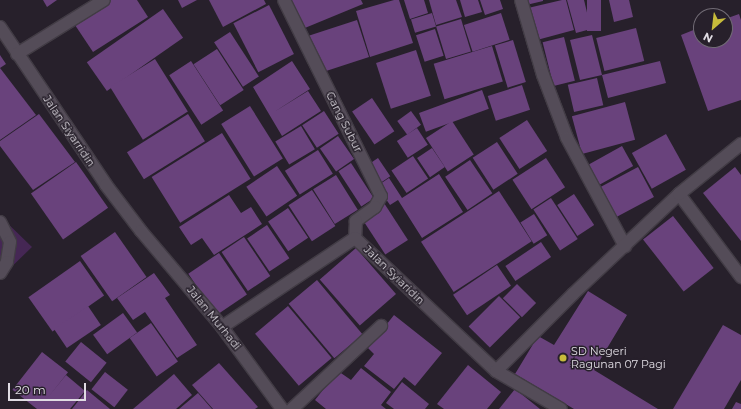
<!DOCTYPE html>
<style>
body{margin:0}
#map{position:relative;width:741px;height:409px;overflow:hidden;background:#27202b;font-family:Montserrat,sans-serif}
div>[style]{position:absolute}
.green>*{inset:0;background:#452754}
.building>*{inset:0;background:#69427c;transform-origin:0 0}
.roads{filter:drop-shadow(1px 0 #423c45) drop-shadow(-1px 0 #423c45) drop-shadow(0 1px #423c45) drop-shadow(0 -1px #423c45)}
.street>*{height:12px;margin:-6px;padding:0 6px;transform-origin:6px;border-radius:6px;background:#544c58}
.dots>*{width:11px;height:11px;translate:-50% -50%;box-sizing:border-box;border:2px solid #27202b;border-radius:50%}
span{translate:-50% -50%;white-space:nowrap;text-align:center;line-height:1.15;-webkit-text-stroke:3px #27202b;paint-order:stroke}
.street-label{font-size:11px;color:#e0dce3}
.poi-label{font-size:11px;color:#e0dce3}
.left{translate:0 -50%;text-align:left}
.north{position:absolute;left:693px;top:8px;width:40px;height:40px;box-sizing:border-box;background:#27202b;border:1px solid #716b75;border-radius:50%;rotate:208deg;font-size:11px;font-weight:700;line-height:16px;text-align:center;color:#e0dce3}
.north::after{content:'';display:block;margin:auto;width:14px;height:18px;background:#c7bb3b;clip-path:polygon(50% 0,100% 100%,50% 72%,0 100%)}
.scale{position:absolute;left:8px;top:383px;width:78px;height:18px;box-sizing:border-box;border:2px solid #e0dce3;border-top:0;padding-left:5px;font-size:12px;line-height:14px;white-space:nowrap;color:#e0dce3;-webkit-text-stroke:3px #27202b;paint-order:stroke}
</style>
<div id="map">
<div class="green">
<i style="clip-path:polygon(0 216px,32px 247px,0 278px)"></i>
</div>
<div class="building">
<i style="clip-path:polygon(43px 0,57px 0,47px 7px)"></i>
<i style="clip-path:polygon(107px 0,137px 0,148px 17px,93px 52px,73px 22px)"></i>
<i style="clip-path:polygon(178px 0,197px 0,182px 8px)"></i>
<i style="clip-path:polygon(209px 0,264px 0,266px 4px,223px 27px)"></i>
<i style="clip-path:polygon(288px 0,361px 0,363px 4px,300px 30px)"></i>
<i style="clip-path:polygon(394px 0,399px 0,413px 43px,370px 57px,356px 11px)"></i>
<i style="clip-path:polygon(404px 0,424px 0,428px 13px,410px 19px)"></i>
<i style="clip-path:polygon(429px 0,456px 0,462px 17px,436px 25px)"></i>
<i style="clip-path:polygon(460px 0,478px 0,482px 12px,465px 17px)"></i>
<i style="clip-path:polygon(480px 0,500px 0,503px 9px,485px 15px)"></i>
<i style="clip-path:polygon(521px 0,543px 0,543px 1px,522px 6px)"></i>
<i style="clip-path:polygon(562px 0,566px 0,574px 30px,537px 40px,528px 8px)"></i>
<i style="clip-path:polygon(567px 0,584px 0,591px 29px,576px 33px)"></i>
<i style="left:587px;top:0;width:14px;height:31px"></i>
<i style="clip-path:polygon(609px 0,629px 0,633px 17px,614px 22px)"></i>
<i style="left:269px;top:5px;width:55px;height:40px;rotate:63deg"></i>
<i style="left:163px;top:9px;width:35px;height:93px;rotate:55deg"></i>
<i style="left:432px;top:13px;width:14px;height:22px;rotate:73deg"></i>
<i style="left:501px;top:13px;width:28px;height:39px;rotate:72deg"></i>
<i style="clip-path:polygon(739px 14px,741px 20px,741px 100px,708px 111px,681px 35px,701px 27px,701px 40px,725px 40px,725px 19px)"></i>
<i style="left:461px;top:19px;width:34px;height:26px;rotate:73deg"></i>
<i style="left:357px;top:20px;width:39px;height:50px;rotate:72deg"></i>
<i style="left:636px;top:28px;width:34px;height:41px;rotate:76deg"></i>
<i style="left:435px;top:29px;width:28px;height:20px;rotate:72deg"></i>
<i style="left:230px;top:32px;width:53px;height:19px;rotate:57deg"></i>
<i style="clip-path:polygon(592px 35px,602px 75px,660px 61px,666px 83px,608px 98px,602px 75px,580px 80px,570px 40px)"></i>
<i style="left:564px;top:37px;width:45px;height:22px;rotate:76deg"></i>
<i style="left:513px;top:40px;width:44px;height:19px;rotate:73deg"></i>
<i style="left:492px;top:46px;width:37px;height:61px;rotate:73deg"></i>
<i style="left:217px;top:49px;width:49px;height:28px;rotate:57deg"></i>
<i style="left:416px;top:50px;width:48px;height:42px;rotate:72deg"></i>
<i style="clip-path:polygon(0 55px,6px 64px,0 68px)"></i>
<i style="left:155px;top:59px;width:62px;height:53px;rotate:58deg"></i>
<i style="left:191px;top:61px;width:59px;height:26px;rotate:57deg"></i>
<i style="clip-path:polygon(292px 61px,310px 89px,274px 112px,308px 91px,321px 111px,282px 136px,253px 87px)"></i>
<i style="clip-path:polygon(0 68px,36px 115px,0 140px)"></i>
<i style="left:597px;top:78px;width:28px;height:30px;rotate:77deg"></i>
<i style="left:522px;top:85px;width:26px;height:36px;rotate:72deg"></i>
<i style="left:482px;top:90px;width:20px;height:67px;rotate:70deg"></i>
<i style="left:372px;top:98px;width:40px;height:24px;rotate:56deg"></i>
<i style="left:625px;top:102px;width:39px;height:55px;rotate:75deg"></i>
<i style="left:250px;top:106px;width:62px;height:34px;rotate:58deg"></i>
<i style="left:324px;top:111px;width:27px;height:26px;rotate:57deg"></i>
<i style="left:411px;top:111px;width:17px;height:17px;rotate:54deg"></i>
<i style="clip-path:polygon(39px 114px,75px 162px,33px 190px,0 146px,0 141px)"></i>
<i style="left:188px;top:114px;width:32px;height:72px;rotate:58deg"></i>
<i style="left:527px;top:120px;width:37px;height:33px;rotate:57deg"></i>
<i style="left:452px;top:121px;width:40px;height:31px;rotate:57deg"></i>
<i style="left:301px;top:126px;width:27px;height:30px;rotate:59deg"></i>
<i style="left:417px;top:128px;width:20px;height:24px;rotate:57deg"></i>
<i style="left:222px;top:133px;width:54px;height:83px;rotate:58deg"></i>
<i style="left:666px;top:134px;width:41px;height:39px;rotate:61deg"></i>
<i style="left:338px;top:136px;width:28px;height:22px;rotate:55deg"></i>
<i style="left:497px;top:142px;width:38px;height:29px;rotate:57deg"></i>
<i style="left:622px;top:146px;width:23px;height:39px;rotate:61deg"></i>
<i style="left:432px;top:148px;width:23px;height:18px;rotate:56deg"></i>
<i style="left:318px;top:150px;width:28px;height:39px;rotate:58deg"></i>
<i style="left:413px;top:156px;width:27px;height:26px;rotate:56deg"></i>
<i style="left:378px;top:158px;width:22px;height:13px;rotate:56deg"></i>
<i style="left:546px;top:158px;width:35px;height:40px;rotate:57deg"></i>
<i style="left:470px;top:160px;width:40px;height:30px;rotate:56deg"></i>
<i style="left:76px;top:162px;width:56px;height:55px;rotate:55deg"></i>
<i style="left:351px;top:163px;width:42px;height:15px;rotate:57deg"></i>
<i style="left:277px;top:166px;width:36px;height:37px;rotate:56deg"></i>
<i style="left:638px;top:167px;width:34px;height:43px;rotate:62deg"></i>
<i style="clip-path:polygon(735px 167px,741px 175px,741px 241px,703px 193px)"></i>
<i style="clip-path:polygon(439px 174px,463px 212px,422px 238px,398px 200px,390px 205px,377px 186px,389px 178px,402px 198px)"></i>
<i style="left:336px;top:175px;width:41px;height:27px;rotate:58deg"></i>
<i style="left:312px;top:190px;width:43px;height:28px;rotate:57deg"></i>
<i style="left:499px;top:191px;width:60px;height:93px;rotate:57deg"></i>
<i style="left:574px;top:194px;width:37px;height:20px;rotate:57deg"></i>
<i style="clip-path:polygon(229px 195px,241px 213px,251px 207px,262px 224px,214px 255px,202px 238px,191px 245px,179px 227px)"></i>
<i style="left:551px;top:198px;width:49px;height:21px;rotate:57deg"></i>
<i style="left:384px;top:203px;width:44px;height:27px;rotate:57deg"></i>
<i style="left:288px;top:208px;width:36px;height:24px;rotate:56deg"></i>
<i style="left:534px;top:214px;width:25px;height:16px;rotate:58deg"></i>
<i style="left:673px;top:216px;width:66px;height:38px;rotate:52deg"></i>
<i style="left:267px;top:225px;width:40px;height:24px;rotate:56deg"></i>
<i style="left:115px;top:232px;width:55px;height:42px;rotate:55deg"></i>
<i style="left:244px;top:237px;width:47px;height:27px;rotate:56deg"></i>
<i style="left:541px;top:242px;width:18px;height:43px;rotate:56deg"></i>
<i style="left:356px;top:248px;width:61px;height:48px;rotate:49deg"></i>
<i style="left:219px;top:253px;width:50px;height:37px;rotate:56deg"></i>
<i style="left:80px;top:261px;width:42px;height:63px;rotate:55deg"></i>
<i style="left:497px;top:265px;width:25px;height:53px;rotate:56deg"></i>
<i style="clip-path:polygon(154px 273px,170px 295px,165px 298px,197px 345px,177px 358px,145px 312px,133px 320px,117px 298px)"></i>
<i style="left:317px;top:280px;width:71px;height:37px;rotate:50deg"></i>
<i style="left:517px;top:284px;width:27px;height:20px;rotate:45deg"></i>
<i style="clip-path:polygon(588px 291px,627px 315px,594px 370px,658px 409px,574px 409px,515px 374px,538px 336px,554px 345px)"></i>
<i style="left:499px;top:296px;width:30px;height:43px;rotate:45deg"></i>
<i style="left:88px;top:306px;width:23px;height:41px;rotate:56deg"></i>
<i style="left:288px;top:306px;width:68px;height:43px;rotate:50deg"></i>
<i style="left:123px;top:313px;width:24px;height:37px;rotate:54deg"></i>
<i style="clip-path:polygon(394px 315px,442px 353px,415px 386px,404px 377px,394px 389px,364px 366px,374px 354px,368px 348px)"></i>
<i style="left:151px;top:323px;width:47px;height:26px;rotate:55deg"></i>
<i style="clip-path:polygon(723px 325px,741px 335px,741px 380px,724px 409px,673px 409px)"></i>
<i style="left:81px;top:342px;width:33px;height:25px;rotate:39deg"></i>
<i style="left:42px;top:352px;width:33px;height:48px;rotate:38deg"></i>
<i style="clip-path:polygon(219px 363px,258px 407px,255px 409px,213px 409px,192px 385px)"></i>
<i style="clip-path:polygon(468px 365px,501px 392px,487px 409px,444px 409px,437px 404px)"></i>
<i style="clip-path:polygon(361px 368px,391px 392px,381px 405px,386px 409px,326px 409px,315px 400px,338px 371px,351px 380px)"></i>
<i style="left:105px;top:372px;width:29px;height:22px;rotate:38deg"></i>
<i style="clip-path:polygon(174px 374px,192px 395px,176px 409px,133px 409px)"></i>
<i style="clip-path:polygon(66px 375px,85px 391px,70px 409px,38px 409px)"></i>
<i style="clip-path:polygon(402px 382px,429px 404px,425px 409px,394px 409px,386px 403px)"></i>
<i style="clip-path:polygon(515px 389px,540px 409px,499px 409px)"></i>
<i style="clip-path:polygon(87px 390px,110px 409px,72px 409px)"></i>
<i style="clip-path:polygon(198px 393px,212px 409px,179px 409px)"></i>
<i style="clip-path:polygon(736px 402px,741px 404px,741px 409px,732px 409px)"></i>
</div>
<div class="roads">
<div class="street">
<i style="left:284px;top:0;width:219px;rotate:63.7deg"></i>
<i style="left:381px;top:196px;width:13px;rotate:119deg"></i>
<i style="left:375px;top:207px;width:24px;rotate:144deg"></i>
<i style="left:356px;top:221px;width:17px;rotate:93deg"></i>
<i style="left:521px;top:0;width:78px;rotate:73.7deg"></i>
<i style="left:543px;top:75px;width:67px;rotate:69.1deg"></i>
<i style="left:567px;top:138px;width:123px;rotate:61.8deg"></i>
<i style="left:0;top:27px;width:190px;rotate:56.1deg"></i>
<i style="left:106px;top:185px;width:58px;rotate:52.7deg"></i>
<i style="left:141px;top:231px;width:126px;rotate:49.8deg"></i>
<i style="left:222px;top:327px;width:102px;rotate:53.8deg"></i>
<i style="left:17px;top:54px;width:102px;rotate:-31.8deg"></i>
<i style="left:679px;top:194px;width:104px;rotate:53.2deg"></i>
<i style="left:0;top:222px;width:22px;rotate:63deg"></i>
<i style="left:10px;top:242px;width:20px;rotate:99deg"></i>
<i style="left:7px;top:262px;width:13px;rotate:122deg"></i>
<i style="left:222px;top:327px;width:160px;rotate:-33.8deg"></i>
<i style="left:355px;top:238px;width:194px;rotate:43.3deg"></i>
<i style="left:496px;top:371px;width:75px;rotate:30.3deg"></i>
<i style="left:496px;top:371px;width:109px;rotate:-45deg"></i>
<i style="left:573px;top:294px;width:146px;rotate:-43.3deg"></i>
<i style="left:679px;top:194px;width:80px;rotate:-38.9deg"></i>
<i style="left:292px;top:409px;width:122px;rotate:-43deg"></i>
</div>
</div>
<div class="dots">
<i style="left:563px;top:358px;background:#c7bb3b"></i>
</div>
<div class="street-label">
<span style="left:344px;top:122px;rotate:63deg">Gang Subur</span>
<span style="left:69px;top:131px;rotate:56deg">Jalan Siyarridin</span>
<span style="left:394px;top:275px;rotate:44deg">Jalan Syiaridin</span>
<span style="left:214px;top:318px;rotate:51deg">Jalan Murhadi</span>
</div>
<div class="poi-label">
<span class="left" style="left:571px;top:358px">SD Negeri<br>Ragunan 07 Pagi</span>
</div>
<div class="north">N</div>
<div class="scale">20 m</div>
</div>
